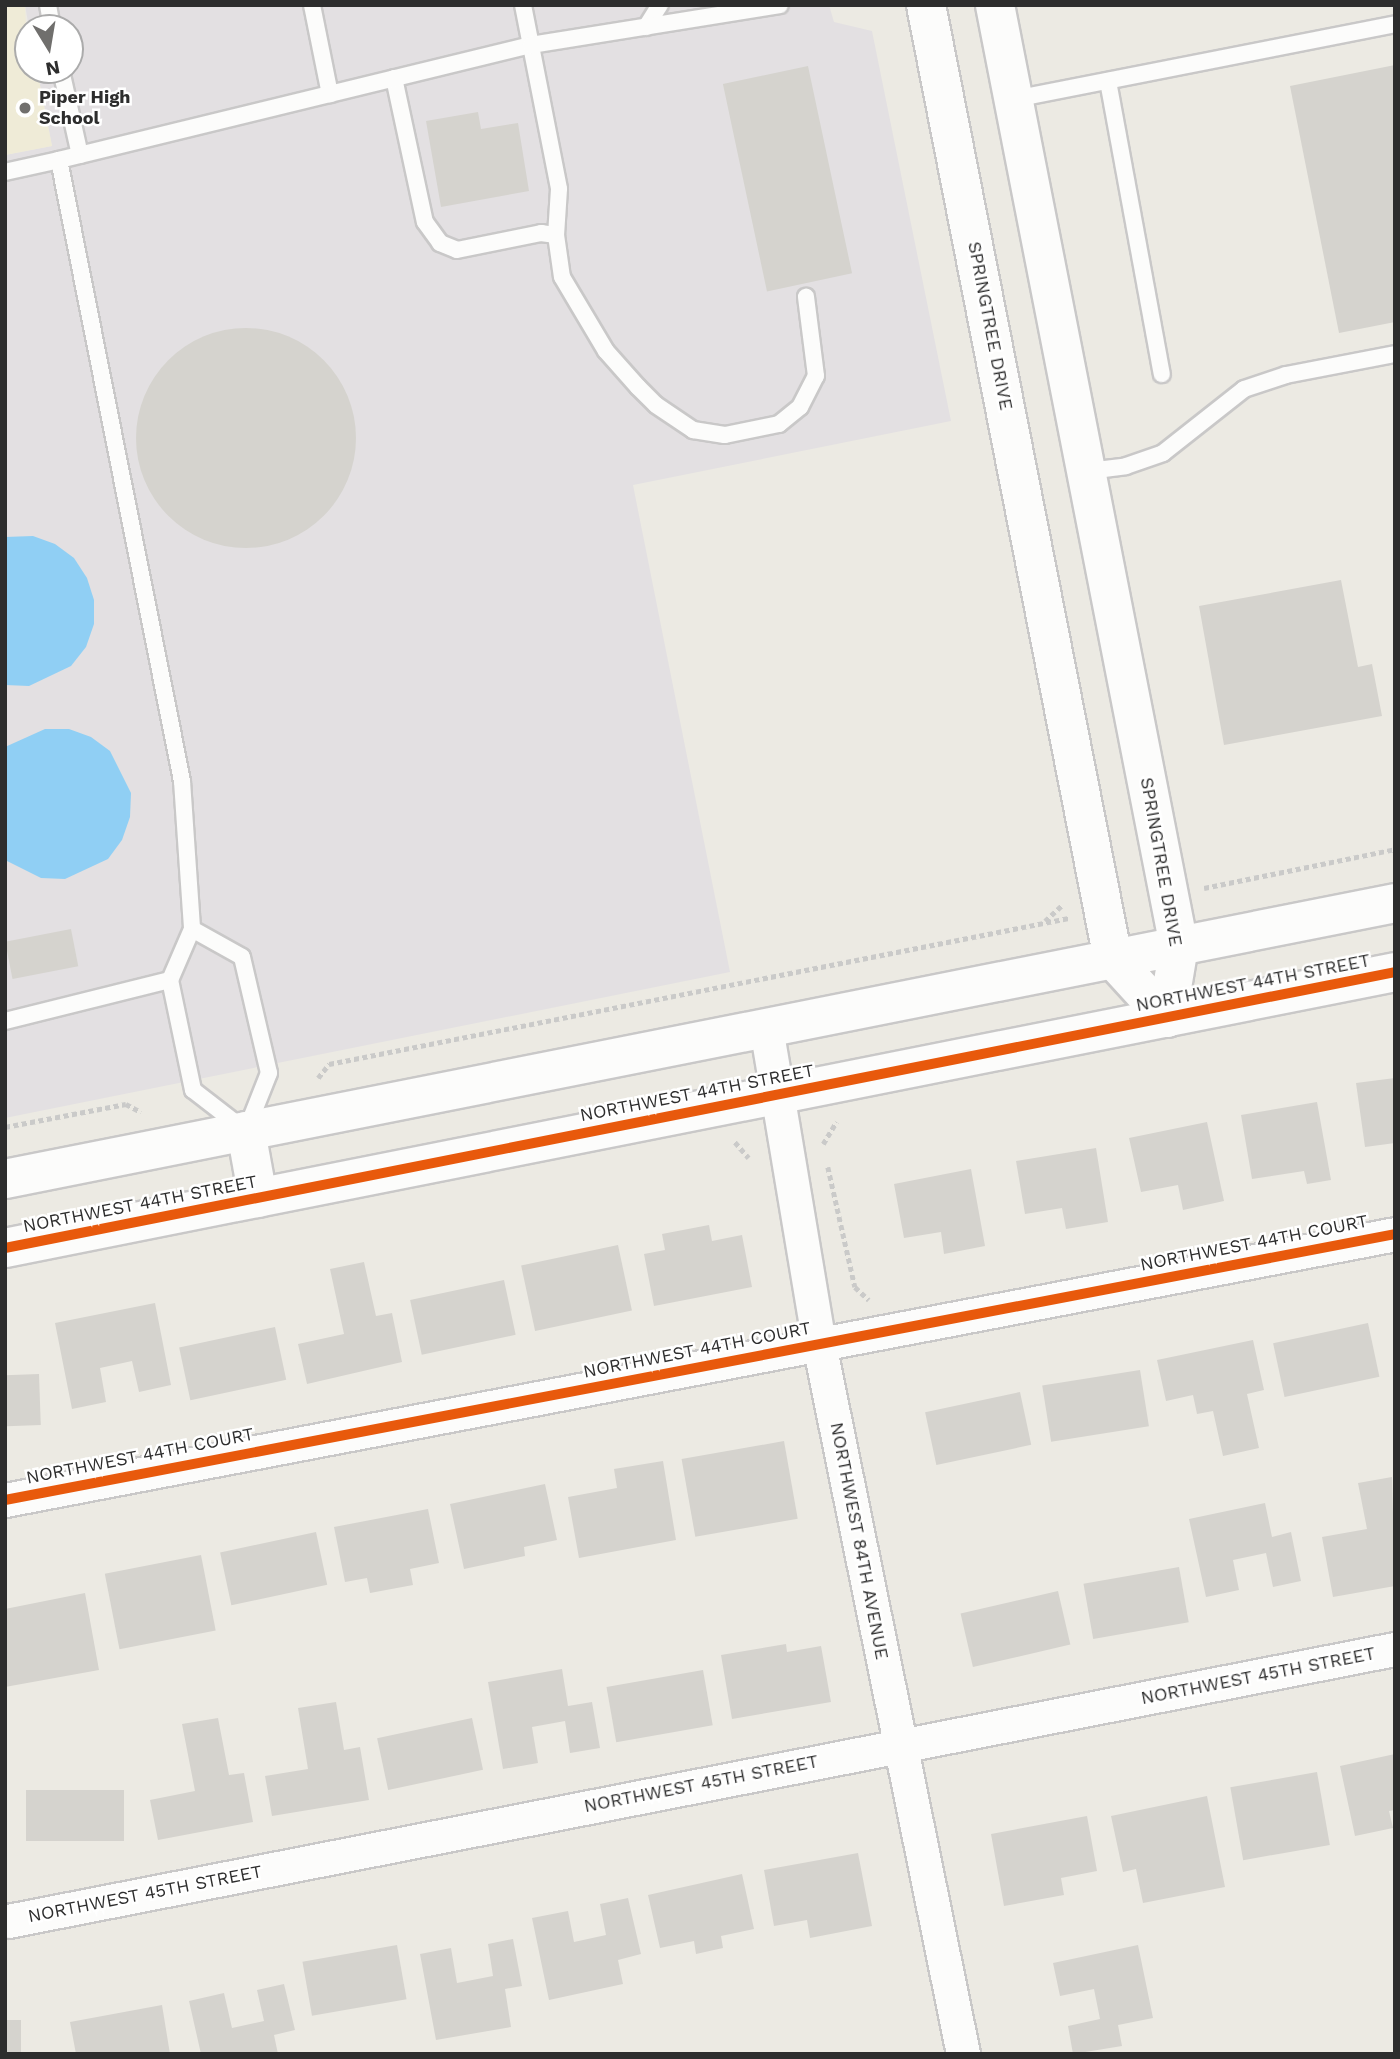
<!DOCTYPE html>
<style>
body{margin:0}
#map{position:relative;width:1400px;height:2059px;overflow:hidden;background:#eceae3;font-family:"Work Sans",sans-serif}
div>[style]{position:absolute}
.industrial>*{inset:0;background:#e3e0e2}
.education>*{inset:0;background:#efebd7}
.water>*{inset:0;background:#90cff4}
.building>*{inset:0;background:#d5d3ce;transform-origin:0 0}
.round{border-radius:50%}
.path>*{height:4.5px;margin-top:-2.25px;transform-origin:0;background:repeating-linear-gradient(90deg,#cacac9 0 5px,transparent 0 8.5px)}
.roads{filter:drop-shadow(2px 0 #c9c8c8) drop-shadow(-2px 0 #c9c8c8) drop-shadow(0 2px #c9c8c8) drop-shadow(0 -2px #c9c8c8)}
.lane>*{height:16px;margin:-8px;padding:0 8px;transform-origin:8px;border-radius:8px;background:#fcfcfb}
.street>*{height:33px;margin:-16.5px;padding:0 16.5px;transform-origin:16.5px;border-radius:16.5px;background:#fcfcfb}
.secondary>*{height:38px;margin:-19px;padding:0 19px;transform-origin:19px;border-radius:19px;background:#fcfcfb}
.cycleway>*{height:10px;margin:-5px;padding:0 5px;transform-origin:5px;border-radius:5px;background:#e8590c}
.dots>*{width:19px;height:19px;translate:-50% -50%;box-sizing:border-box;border:4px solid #fff;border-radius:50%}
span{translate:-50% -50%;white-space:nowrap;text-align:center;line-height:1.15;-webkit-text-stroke:5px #fff;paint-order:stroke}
.poi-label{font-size:18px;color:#2d2d2d;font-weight:700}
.left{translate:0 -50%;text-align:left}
.street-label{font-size:18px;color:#2d2d2d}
.frame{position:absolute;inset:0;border:7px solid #2d2d2d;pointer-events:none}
.north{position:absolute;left:14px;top:14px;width:70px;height:70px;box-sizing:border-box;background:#fff;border:2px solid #ababab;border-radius:50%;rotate:169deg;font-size:19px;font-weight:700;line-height:28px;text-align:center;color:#2d2d2d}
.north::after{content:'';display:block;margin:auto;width:24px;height:32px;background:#706f6d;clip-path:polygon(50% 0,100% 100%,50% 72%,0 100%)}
</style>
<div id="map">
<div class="industrial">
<i style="clip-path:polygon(25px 5px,829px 5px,834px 22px,872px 31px,951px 421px,633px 485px,730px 972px,5px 1118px,5px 155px,52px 146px,37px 70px,70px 70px,70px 28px,29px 28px)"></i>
</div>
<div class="education">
<i style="clip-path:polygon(5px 5px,25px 5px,28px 70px,37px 70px,52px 146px,5px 155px)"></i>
</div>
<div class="water">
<i style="clip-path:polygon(33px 536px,55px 544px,74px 558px,87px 578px,94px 600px,94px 624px,86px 647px,71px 666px,29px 686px,5px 685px,5px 537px)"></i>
<i style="clip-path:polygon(45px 729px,69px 729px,91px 737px,110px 751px,131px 793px,130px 817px,122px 840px,108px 859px,65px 879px,41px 878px,5px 860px,5px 747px)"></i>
</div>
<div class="building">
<i style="clip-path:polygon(1395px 65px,1395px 322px,1339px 333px,1290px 86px)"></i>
<i style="left:808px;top:66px;width:212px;height:87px;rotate:78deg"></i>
<i style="clip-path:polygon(478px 112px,481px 129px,518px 123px,529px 191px,441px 207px,426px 121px)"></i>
<i class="round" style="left:136px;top:328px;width:220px;height:220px"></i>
<i style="clip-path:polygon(1341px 580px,1358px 667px,1372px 664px,1382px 716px,1224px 745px,1199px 606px)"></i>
<i style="left:71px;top:929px;width:38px;height:67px;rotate:79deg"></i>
<i style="clip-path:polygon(1395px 1078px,1395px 1143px,1365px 1147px,1356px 1083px)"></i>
<i style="clip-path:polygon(1317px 1102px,1331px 1180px,1307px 1184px,1304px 1171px,1252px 1179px,1241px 1115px)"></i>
<i style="clip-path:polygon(1207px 1122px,1224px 1201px,1183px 1210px,1178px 1185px,1141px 1192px,1129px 1138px)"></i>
<i style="clip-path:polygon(1096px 1148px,1108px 1222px,1066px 1229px,1062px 1208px,1025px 1214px,1016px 1161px)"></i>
<i style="clip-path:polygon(971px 1169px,985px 1246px,944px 1254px,941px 1232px,904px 1238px,894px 1184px)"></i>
<i style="clip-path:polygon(709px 1225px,712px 1241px,742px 1235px,752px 1287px,654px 1306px,644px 1254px,665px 1250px,662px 1234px)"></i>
<i style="left:618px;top:1245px;width:67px;height:99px;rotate:78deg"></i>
<i style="clip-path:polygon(364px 1262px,376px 1316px,392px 1313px,402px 1362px,307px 1384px,298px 1344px,344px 1334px,330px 1269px)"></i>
<i style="left:504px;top:1280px;width:56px;height:96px;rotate:78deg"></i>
<i style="clip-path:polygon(155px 1303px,171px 1385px,139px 1392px,132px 1361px,100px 1368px,106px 1402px,72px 1409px,55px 1323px)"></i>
<i style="left:1368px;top:1323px;width:55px;height:97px;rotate:78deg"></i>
<i style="left:275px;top:1327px;width:54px;height:98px;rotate:78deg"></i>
<i style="clip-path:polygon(1253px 1340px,1264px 1390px,1247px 1394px,1259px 1448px,1223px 1456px,1213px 1411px,1197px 1414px,1193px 1395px,1166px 1401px,1157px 1360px)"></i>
<i style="left:1140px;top:1370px;width:57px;height:99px;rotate:81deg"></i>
<i style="left:39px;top:1374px;width:51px;height:34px;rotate:88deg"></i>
<i style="left:1020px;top:1392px;width:54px;height:97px;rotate:78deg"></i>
<i style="left:784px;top:1441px;width:79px;height:104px;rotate:80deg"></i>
<i style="clip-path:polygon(663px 1461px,676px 1540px,579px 1558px,568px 1497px,617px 1488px,614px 1469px)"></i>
<i style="clip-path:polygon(1392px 1477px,1395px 1586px,1333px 1597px,1322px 1537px,1367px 1529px,1358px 1483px)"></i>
<i style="clip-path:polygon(545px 1484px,557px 1540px,524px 1547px,525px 1556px,464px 1569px,450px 1504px)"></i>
<i style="clip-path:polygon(1265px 1503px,1272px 1537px,1291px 1532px,1301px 1581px,1273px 1587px,1266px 1553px,1233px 1560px,1239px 1590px,1206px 1597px,1189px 1519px)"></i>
<i style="clip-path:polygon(428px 1509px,439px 1563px,410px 1569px,413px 1585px,370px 1593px,367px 1578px,345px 1582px,334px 1527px)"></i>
<i style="left:316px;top:1532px;width:54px;height:98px;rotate:78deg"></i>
<i style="left:201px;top:1555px;width:77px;height:98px;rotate:79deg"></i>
<i style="left:1179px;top:1567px;width:56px;height:97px;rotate:80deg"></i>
<i style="left:1058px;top:1591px;width:55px;height:100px;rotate:77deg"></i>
<i style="clip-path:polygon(85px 1593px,99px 1670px,5px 1687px,5px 1609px)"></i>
<i style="clip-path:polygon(786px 1644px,787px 1652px,821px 1646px,831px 1702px,732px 1719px,721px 1655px)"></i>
<i style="clip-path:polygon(562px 1669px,568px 1706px,592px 1702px,600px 1748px,570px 1753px,565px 1721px,532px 1727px,538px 1763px,503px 1769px,488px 1682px)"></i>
<i style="left:703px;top:1670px;width:56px;height:98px;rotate:80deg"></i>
<i style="clip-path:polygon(336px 1702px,344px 1750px,360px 1747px,369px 1800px,272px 1816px,265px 1776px,308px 1769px,298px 1708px)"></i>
<i style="clip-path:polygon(218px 1718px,229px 1775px,244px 1773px,253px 1822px,158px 1840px,150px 1800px,195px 1791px,182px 1724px)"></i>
<i style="left:472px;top:1718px;width:53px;height:97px;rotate:78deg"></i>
<i style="clip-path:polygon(1395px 1754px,1395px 1810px,1389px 1811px,1393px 1828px,1355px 1836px,1340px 1766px)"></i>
<i style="left:1317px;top:1772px;width:74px;height:88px;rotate:80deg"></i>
<i style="left:124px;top:1790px;width:51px;height:98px;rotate:90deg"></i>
<i style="clip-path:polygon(1207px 1796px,1225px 1887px,1143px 1903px,1136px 1869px,1123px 1872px,1111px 1816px)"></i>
<i style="clip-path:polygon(1087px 1816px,1097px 1871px,1061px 1878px,1064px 1895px,1004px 1906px,991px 1834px)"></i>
<i style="clip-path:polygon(858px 1853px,872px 1926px,810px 1938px,807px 1920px,774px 1926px,764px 1870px)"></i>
<i style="clip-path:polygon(742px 1874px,754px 1929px,721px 1936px,723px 1948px,696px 1954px,694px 1941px,660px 1948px,648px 1895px)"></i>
<i style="clip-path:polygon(628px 1898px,641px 1954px,618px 1960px,623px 1984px,549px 2000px,532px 1918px,568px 1911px,574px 1942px,606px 1935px,600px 1904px)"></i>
<i style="clip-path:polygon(513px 1939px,522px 1986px,505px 1989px,511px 2027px,436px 2040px,420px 1954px,451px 1948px,457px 1983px,493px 1976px,488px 1944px)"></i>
<i style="left:397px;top:1945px;width:55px;height:96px;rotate:80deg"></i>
<i style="clip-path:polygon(1138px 1945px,1153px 2018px,1118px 2025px,1122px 2046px,1073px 2054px,1068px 2026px,1100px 2019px,1094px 1989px,1060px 1996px,1053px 1963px)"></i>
<i style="clip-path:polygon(284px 1984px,295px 2030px,274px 2035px,278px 2054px,201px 2054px,189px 2001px,224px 1993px,232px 2028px,264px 2021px,257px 1990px)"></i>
<i style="clip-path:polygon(162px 2005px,170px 2054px,76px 2054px,70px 2022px)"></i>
<i style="left:5px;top:2020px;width:16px;height:34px"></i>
</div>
<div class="path">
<i style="left:1204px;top:888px;width:195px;rotate:-11.5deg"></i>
<i style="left:1045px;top:921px;width:25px;rotate:-43deg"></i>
<i style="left:318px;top:1078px;width:18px;rotate:-52deg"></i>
<i style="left:329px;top:1064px;width:754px;rotate:-11.16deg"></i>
<i style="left:5px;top:1127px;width:123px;rotate:-10.8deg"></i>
<i style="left:126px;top:1104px;width:17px;rotate:28deg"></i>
<i style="left:735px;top:1142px;width:21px;rotate:49deg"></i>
<i style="left:823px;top:1144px;width:26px;rotate:-59deg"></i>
<i style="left:828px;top:1167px;width:123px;rotate:77.3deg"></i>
<i style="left:855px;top:1287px;width:19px;rotate:43deg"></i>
</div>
<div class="roads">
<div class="lane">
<i style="left:48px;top:5px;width:23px;rotate:80deg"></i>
<i style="left:312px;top:5px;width:91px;rotate:78.6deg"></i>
<i style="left:523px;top:5px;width:187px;rotate:78.9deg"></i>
<i style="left:559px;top:189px;width:46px;rotate:93.7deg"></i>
<i style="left:556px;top:235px;width:42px;rotate:81.9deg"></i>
<i style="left:562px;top:277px;width:86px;rotate:59.3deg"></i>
<i style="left:606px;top:351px;width:48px;rotate:48.4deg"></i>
<i style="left:638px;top:387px;width:25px;rotate:45deg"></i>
<i style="left:656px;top:405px;width:45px;rotate:34deg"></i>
<i style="left:693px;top:430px;width:32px;rotate:9deg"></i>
<i style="left:725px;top:435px;width:55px;rotate:-11.5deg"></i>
<i style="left:779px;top:424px;width:27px;rotate:-39deg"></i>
<i style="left:800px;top:407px;width:35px;rotate:-63deg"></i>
<i style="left:816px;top:376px;width:80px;rotate:-97.2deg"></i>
<i style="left:646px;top:27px;width:26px;rotate:-58deg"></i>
<i style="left:61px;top:70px;width:87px;rotate:77.4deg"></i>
<i style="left:394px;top:78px;width:147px;rotate:77.9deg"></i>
<i style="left:425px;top:222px;width:26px;rotate:54deg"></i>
<i style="left:440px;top:243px;width:18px;rotate:22deg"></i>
<i style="left:457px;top:250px;width:86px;rotate:-11.4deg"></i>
<i style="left:541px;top:233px;width:15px;rotate:8deg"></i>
<i style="left:1108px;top:81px;width:298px;rotate:79.6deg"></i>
<i style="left:1014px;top:99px;width:388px;rotate:-11.1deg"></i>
<i style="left:59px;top:160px;width:486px;rotate:-13.7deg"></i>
<i style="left:531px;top:45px;width:252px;rotate:-9.1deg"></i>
<i style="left:5px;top:172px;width:55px;rotate:-12.5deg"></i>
<i style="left:59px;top:160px;width:633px;rotate:78.8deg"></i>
<i style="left:182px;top:781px;width:148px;rotate:86.1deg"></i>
<i style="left:1088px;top:471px;width:38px;rotate:-7deg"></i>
<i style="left:1126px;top:466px;width:39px;rotate:-19deg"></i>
<i style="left:1163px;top:453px;width:103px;rotate:-38.3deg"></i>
<i style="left:1244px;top:389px;width:44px;rotate:-18.4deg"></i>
<i style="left:1286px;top:375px;width:111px;rotate:-10.9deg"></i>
<i style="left:192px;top:929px;width:57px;rotate:29.2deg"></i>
<i style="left:242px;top:957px;width:119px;rotate:76.9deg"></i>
<i style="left:269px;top:1073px;width:62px;rotate:111.6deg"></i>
<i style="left:246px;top:1131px;width:67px;rotate:-142.3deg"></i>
<i style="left:193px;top:1090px;width:112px;rotate:-101.8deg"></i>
<i style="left:170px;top:980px;width:56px;rotate:-66.7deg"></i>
<i style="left:5px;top:1021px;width:170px;rotate:-14deg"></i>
</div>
<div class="street">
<i style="left:766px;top:1027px;width:321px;rotate:80.5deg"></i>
<i style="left:819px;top:1344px;width:724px;rotate:78.53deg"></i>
<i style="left:5px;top:1500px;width:1415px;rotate:-10.83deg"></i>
<i style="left:8px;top:1921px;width:1413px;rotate:-11.1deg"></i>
</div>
<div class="secondary">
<i style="left:926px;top:5px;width:972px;rotate:78.91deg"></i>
<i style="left:1113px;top:959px;width:80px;rotate:47.5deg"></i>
<i style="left:995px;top:5px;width:959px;rotate:78.94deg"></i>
<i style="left:1179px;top:946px;width:73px;rotate:99.5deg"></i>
<i style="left:246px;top:1131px;width:68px;rotate:79.8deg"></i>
<i style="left:5px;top:1179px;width:1417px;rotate:-11.23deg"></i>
<i style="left:5px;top:1248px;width:1417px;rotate:-11.23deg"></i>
</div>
</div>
<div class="cycleway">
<i style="left:5px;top:1248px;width:1417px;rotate:-11.23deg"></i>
<i style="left:5px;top:1500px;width:1415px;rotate:-10.83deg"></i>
</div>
<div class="dots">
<i style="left:25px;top:108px;background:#706f6d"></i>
</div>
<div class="poi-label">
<span class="left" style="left:39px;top:108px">Piper High<br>School</span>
</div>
<div class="street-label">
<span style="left:990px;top:326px;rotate:79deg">SPRINGTREE DRIVE</span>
<span style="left:1161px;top:862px;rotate:80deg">SPRINGTREE DRIVE</span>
<span style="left:1253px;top:983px;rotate:-11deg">NORTHWEST 44TH STREET</span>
<span style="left:697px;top:1093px;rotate:-11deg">NORTHWEST 44TH STREET</span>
<span style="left:140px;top:1204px;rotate:-11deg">NORTHWEST 44TH STREET</span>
<span style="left:1254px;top:1243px;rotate:-11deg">NORTHWEST 44TH COURT</span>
<span style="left:697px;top:1350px;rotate:-11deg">NORTHWEST 44TH COURT</span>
<span style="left:140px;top:1456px;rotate:-11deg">NORTHWEST 44TH COURT</span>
<span style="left:859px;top:1541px;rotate:79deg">NORTHWEST 84TH AVENUE</span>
<span style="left:1258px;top:1676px;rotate:-11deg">NORTHWEST 45TH STREET</span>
<span style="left:701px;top:1784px;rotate:-11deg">NORTHWEST 45TH STREET</span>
<span style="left:145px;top:1894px;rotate:-11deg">NORTHWEST 45TH STREET</span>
</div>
<div class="frame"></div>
<div class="north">N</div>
</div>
